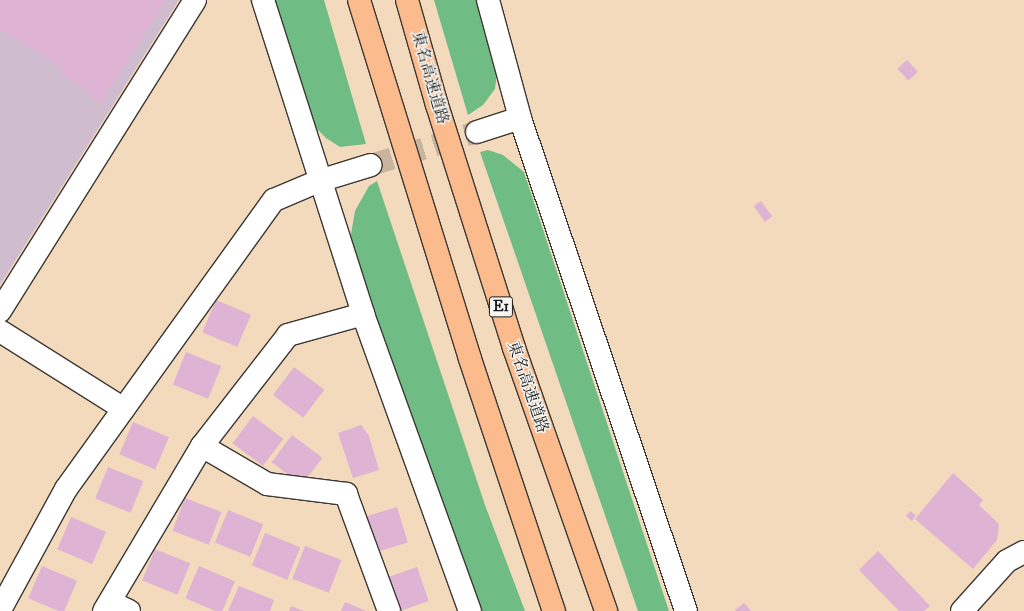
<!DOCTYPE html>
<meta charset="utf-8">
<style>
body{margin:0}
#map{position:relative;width:1024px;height:611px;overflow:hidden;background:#f4dabd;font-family:"IM FELL DW Pica","Noto Serif JP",serif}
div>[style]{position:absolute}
.industrial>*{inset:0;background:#cfbdcf}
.forest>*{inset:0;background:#70bc85}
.building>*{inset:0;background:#deb3d4;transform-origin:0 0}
.street-tunnel>*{height:22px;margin-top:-11px;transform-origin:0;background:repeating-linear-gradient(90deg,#c9b49d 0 22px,transparent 0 33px)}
.roads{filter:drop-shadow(1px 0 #3c3834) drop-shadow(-1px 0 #3c3834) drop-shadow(0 1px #3c3834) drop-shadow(0 -1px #3c3834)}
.street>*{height:22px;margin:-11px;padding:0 11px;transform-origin:11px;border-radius:11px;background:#fff}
.highway>*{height:22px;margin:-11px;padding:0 11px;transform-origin:11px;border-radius:11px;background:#fbbb8d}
span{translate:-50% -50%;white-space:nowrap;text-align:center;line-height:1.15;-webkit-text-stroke:3px #f6f6f2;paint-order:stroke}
.shield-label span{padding:1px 3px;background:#f6f6f2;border:1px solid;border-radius:3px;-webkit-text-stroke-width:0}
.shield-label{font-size:15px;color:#1c1c1c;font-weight:700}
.street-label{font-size:16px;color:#1c1c1c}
</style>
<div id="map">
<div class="industrial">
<i style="clip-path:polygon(0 0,179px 0,0 285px)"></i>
</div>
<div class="forest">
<i style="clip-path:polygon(273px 0,324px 0,366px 144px,340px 147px,326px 138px,312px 124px)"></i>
<i style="clip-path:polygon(434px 0,477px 0,497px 73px,495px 89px,483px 105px,468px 115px)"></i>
<i style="clip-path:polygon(488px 150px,503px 155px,524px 172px,669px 611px,638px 611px,480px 152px)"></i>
<i style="clip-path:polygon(377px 181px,485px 505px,525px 611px,480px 611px,352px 252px,351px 234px,355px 211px,369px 186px)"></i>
</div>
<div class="building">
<i style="clip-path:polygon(0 0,166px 0,101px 103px,89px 96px,91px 93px,61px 74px,64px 69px,0 29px)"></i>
<i style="left:907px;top:60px;width:16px;height:13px;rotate:47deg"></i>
<i style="left:761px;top:201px;width:19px;height:9px;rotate:54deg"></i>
<i style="left:216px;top:300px;width:38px;height:35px;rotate:23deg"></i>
<i style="left:186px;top:352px;width:38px;height:35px;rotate:22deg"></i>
<i style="left:294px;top:367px;width:38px;height:35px;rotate:37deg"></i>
<i style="left:253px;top:416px;width:38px;height:34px;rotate:37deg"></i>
<i style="left:133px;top:422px;width:39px;height:35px;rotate:23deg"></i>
<i style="clip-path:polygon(361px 425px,369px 436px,379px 470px,353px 478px,338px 433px)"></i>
<i style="left:292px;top:435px;width:38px;height:34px;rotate:37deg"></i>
<i style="left:108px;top:467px;width:38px;height:34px;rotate:22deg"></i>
<i style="clip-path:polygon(953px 473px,983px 500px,979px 505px,999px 524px,997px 540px,973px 569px,915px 519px)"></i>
<i style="left:185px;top:498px;width:39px;height:35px;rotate:21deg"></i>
<i style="left:397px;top:507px;width:37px;height:32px;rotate:73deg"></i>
<i style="left:228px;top:510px;width:38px;height:35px;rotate:22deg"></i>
<i style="clip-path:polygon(910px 511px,916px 515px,912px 521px,906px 516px)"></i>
<i style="left:71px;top:517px;width:38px;height:35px;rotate:23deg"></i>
<i style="left:265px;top:533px;width:38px;height:35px;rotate:22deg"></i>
<i style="left:305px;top:546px;width:39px;height:35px;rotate:21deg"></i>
<i style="left:155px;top:549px;width:38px;height:34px;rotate:22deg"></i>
<i style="clip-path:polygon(878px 551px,930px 606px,924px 611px,899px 611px,859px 570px)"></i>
<i style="left:42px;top:566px;width:38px;height:35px;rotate:23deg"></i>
<i style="left:199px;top:566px;width:39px;height:35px;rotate:23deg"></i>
<i style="left:417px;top:567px;width:36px;height:32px;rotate:71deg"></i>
<i style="clip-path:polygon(239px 586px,274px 600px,270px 611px,228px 611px)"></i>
<i style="clip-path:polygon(345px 602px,366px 611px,341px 611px)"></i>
<i style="clip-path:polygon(744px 603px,751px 611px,736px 611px,735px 610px)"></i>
<i style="clip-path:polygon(291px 606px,304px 611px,289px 611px)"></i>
</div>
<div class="street-tunnel">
<i style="left:371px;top:165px;width:111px;rotate:-17.3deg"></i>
</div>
<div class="roads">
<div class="street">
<i style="left:263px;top:0;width:330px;rotate:72.3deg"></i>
<i style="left:363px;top:314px;width:316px;rotate:70.2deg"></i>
<i style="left:488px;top:0;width:122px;rotate:74.8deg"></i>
<i style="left:520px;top:118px;width:520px;rotate:71.39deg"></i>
<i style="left:477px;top:132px;width:45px;rotate:-18deg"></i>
<i style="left:0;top:311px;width:367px;rotate:-57.9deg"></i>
<i style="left:0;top:331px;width:146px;rotate:32.2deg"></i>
<i style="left:202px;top:446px;width:75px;rotate:30.3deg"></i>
<i style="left:267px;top:484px;width:80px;rotate:7.2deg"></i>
<i style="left:346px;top:494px;width:125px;rotate:69.8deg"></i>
<i style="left:110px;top:602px;width:21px;rotate:25deg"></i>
<i style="left:0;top:610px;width:138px;rotate:-61.4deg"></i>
<i style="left:66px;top:489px;width:356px;rotate:-54.3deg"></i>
<i style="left:274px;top:200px;width:49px;rotate:-22.9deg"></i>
<i style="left:319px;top:181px;width:54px;rotate:-17.1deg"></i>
<i style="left:104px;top:611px;width:192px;rotate:-59.3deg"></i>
<i style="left:202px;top:446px;width:140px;rotate:-52.2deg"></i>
<i style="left:288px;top:335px;width:78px;rotate:-15.6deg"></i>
<i style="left:962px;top:611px;width:67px;rotate:-48deg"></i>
<i style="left:1007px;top:561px;width:19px;rotate:-28deg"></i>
</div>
<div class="highway">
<i style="left:359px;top:0;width:376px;rotate:72.8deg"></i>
<i style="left:470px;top:359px;width:266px;rotate:71.6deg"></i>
<i style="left:407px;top:0;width:109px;rotate:74.1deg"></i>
<i style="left:437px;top:105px;width:255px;rotate:72.4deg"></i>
<i style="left:514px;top:348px;width:279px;rotate:70.7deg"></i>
</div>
</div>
<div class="shield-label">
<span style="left:501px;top:307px">E1</span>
</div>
<div class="street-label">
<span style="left:430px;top:78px;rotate:74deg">東名高速道路</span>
<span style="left:528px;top:387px;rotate:71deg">東名高速道路</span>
</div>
</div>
